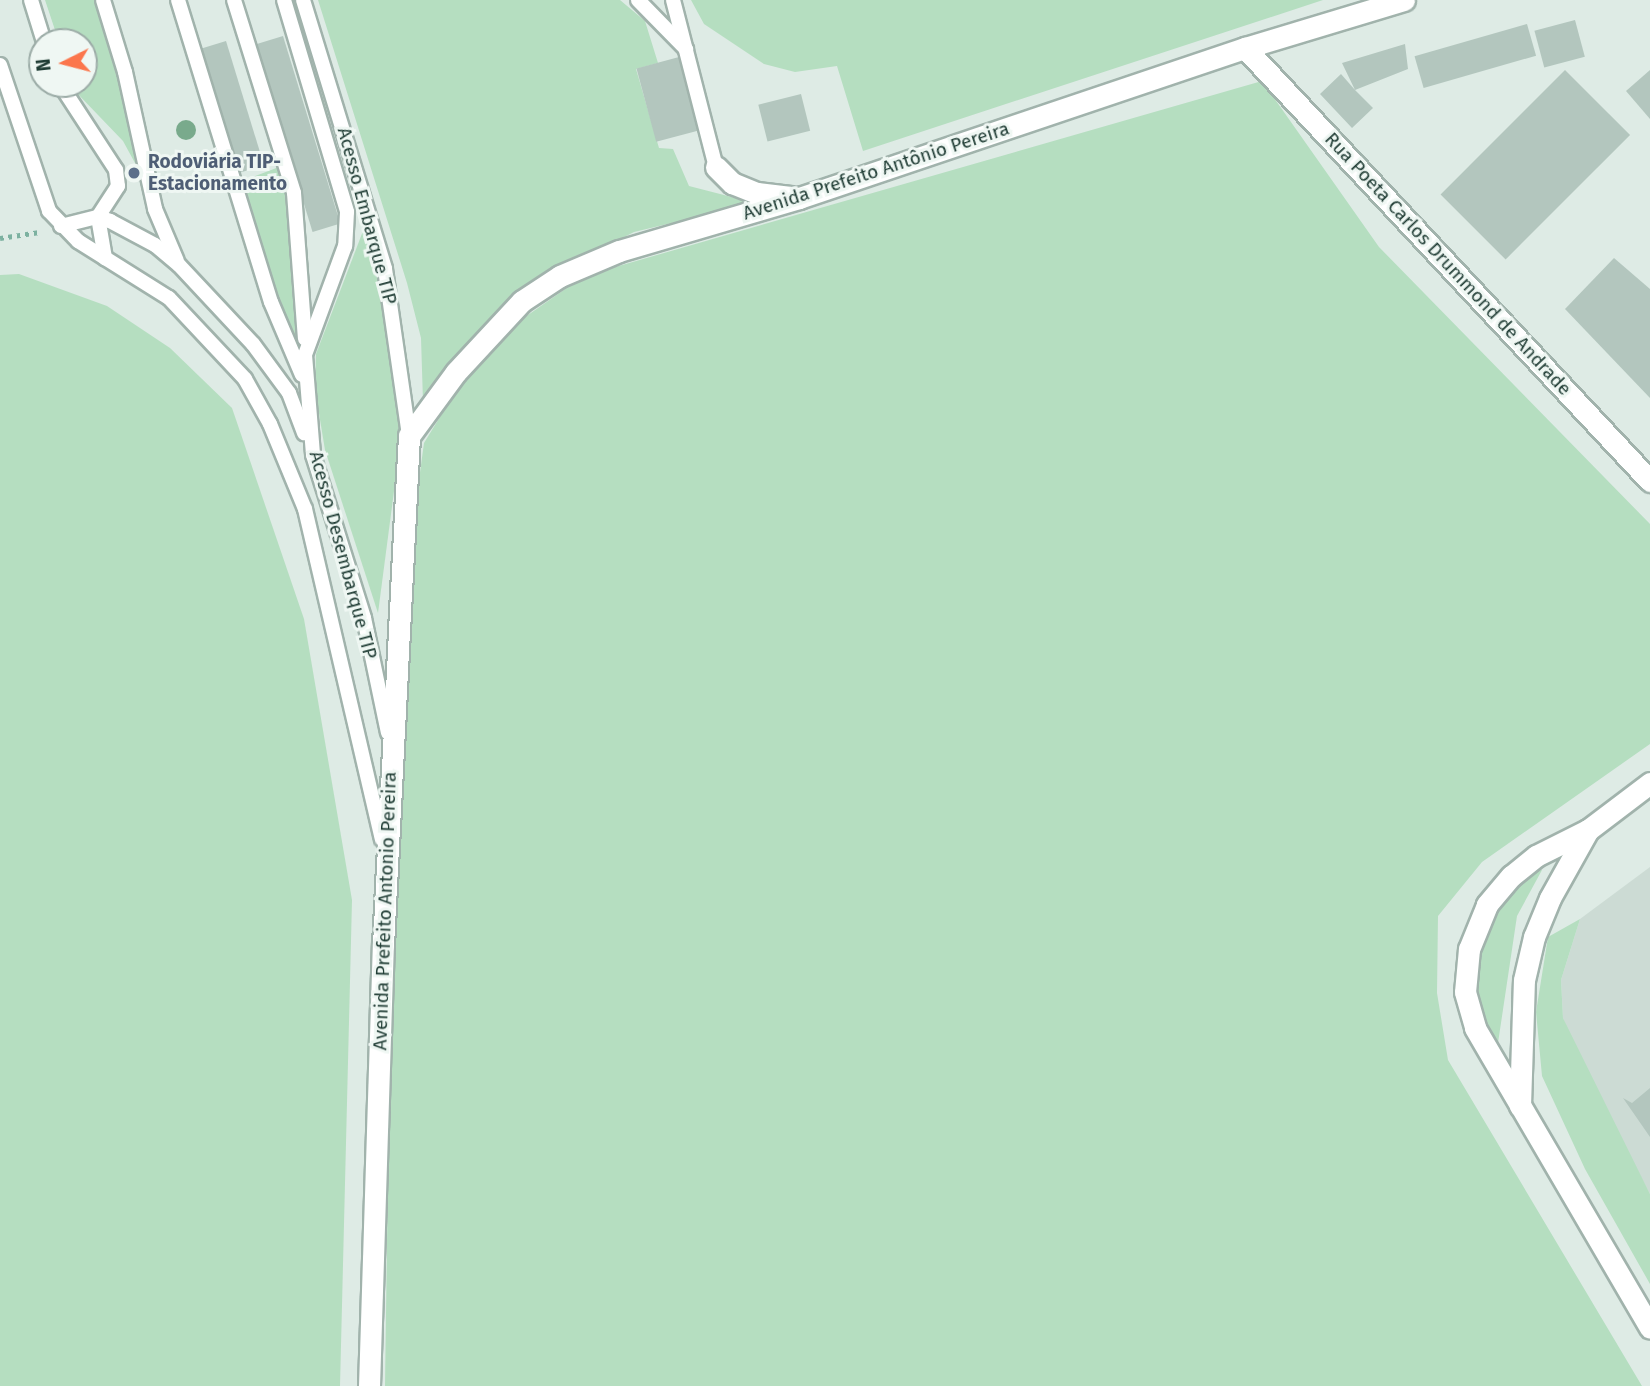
<!DOCTYPE html>
<meta charset="utf-8">
<style>
body{margin:0}
#map{position:relative;width:1650px;height:1386px;overflow:hidden;background:#deebe5;font-family:"Fira Sans",sans-serif}
div>[style]{position:absolute}
.built>*{inset:0;background:#ccdbd4}
.green>*{inset:0;background:#b5dec0}
.building>*{inset:0;background:#b3c6be;transform-origin:0 0}
.path>*{height:4.5px;margin-top:-2.25px;transform-origin:0;background:repeating-linear-gradient(90deg,#7cb1a0 0 3.5px,transparent 0 8.5px)}
.roads{filter:drop-shadow(2px 0 #a1b3ac) drop-shadow(-2px 0 #a1b3ac) drop-shadow(0 2px #a1b3ac) drop-shadow(0 -2px #a1b3ac)}
.service>*{height:14px;margin:-7px;padding:0 7px;transform-origin:7px;border-radius:7px;background:#fff}
.minor>*{height:21px;margin:-10.5px;padding:0 10.5px;transform-origin:10.5px;border-radius:10.5px;background:#fff}
.tertiary>*{height:21px;margin:-10.5px;padding:0 10.5px;transform-origin:10.5px;border-radius:10.5px;background:#fff}
.trees>*{width:20px;height:20px;margin:-10px;border-radius:50%;background:#79aa8c}
.dots>*{width:19px;height:19px;translate:-50% -50%;box-sizing:border-box;border:4px solid #eff7f3;border-radius:50%}
span{translate:-50% -50%;white-space:nowrap;text-align:center;line-height:1.15;-webkit-text-stroke:6px #eff7f3;paint-order:stroke}
.service-label{font-size:19px;color:#4e5e75;font-weight:700}
.left{translate:0 -50%;text-align:left}
.street-label{font-size:19px;color:#1f3c34}
.north{position:absolute;left:28px;top:28px;width:70px;height:70px;box-sizing:border-box;background:#eff7f3;border:2px solid #9caca7;border-radius:50%;rotate:264deg;font-size:19px;font-weight:700;line-height:28px;text-align:center;color:#1f3c34}
.north::after{content:'';display:block;margin:auto;width:24px;height:32px;background:#fb764c;clip-path:polygon(50% 0,100% 100%,50% 72%,0 100%)}
</style>
<div id="map">
<div class="built">
<i style="clip-path:polygon(1650px 867px,1650px 1194px,1573px 1046px,1563px 1018px,1561px 980px,1580px 919px)"></i>
</div>
<div class="green">
<i style="clip-path:polygon(45px 0,98px 0,120px 73px,141px 174px,123px 141px,74px 90px,72px 84px,84px 84px,84px 42px,59px 42px)"></i>
<i style="clip-path:polygon(318px 0,620px 0,645px 21px,658px 63px,636px 69px,659px 148px,673px 149px,689px 186px,755px 203px,634px 232px,560px 270px,493px 316px,423px 402px,421px 338px,407px 283px)"></i>
<i style="clip-path:polygon(691px 0,1323px 0,863px 151px,837px 66px,795px 72px,764px 64px,704px 24px)"></i>
<i style="clip-path:polygon(1262px 81px,1379px 247px,1650px 524px,1650px 744px,1482px 862px,1438px 916px,1437px 993px,1448px 1060px,1642px 1386px,385px 1386px,394px 739px,406px 575px,424px 443px,462px 381px,515px 324px,584px 276px)"></i>
<i style="clip-path:polygon(279px 167px,287px 200px,298px 348px,281px 309px,244px 195px,247px 179px)"></i>
<i style="clip-path:polygon(363px 231px,382px 284px,395px 356px,401px 438px,378px 613px,325px 450px,315px 389px,316px 354px)"></i>
<i style="clip-path:polygon(19px 274px,107px 306px,170px 348px,232px 408px,304px 619px,352px 900px,340px 1386px,0 1386px,0 275px)"></i>
<i style="clip-path:polygon(1542px 870px,1517px 916px,1498px 1043px,1480px 1012px,1477px 976px,1483px 928px,1523px 873px)"></i>
<i style="clip-path:polygon(1580px 919px,1561px 980px,1563px 1018px,1650px 1194px,1650px 1284px,1585px 1169px,1542px 1076px,1536px 1012px,1548px 937px)"></i>
</div>
<div class="building">
<i style="left:1575px;top:20px;width:38px;height:42px;rotate:75deg"></i>
<i style="left:1527px;top:24px;width:33px;height:117px;rotate:74deg"></i>
<i style="left:283px;top:36px;width:196px;height:29px;rotate:73deg"></i>
<i style="left:226px;top:41px;width:130px;height:29px;rotate:73deg"></i>
<i style="clip-path:polygon(1405px 44px,1408px 69px,1355px 90px,1373px 108px,1352px 128px,1320px 94px,1341px 74px,1355px 90px,1342px 63px)"></i>
<i style="left:679px;top:57px;width:76px;height:44px;rotate:75deg"></i>
<i style="left:1565px;top:70px;width:92px;height:176px;rotate:45deg"></i>
<i style="clip-path:polygon(1650px 70px,1650px 119px,1626px 91px)"></i>
<i style="left:801px;top:94px;width:38px;height:44px;rotate:76deg"></i>
<i style="clip-path:polygon(1614px 258px,1650px 289px,1650px 398px,1565px 309px)"></i>
<i style="clip-path:polygon(1650px 1088px,1650px 1137px,1623px 1098px,1632px 1103px)"></i>
</div>
<div class="path">
<i style="left:0;top:238px;width:40px;rotate:-8.5deg"></i>
</div>
<div class="roads">
<div class="service">
<i style="left:31px;top:0;width:44px;rotate:72.8deg"></i>
<i style="left:103px;top:0;width:75px;rotate:73deg"></i>
<i style="left:125px;top:72px;width:140px;rotate:77.6deg"></i>
<i style="left:155px;top:209px;width:56px;rotate:67.1deg"></i>
<i style="left:178px;top:0;width:316px;rotate:72.9deg"></i>
<i style="left:271px;top:302px;width:79px;rotate:67deg"></i>
<i style="left:234px;top:0;width:202px;rotate:72.7deg"></i>
<i style="left:294px;top:193px;width:146px;rotate:85.7deg"></i>
<i style="left:284px;top:0;width:221px;rotate:73.4deg"></i>
<i style="left:347px;top:212px;width:34px;rotate:93deg"></i>
<i style="left:345px;top:246px;width:116px;rotate:110.2deg"></i>
<i style="left:305px;top:355px;width:100px;rotate:85.4deg"></i>
<i style="left:313px;top:455px;width:171px;rotate:72.6deg"></i>
<i style="left:364px;top:618px;width:117px;rotate:78.2deg"></i>
<i style="left:303px;top:0;width:281px;rotate:73deg"></i>
<i style="left:385px;top:269px;width:169px;rotate:81.8deg"></i>
<i style="left:638px;top:0;width:69px;rotate:45.6deg"></i>
<i style="left:673px;top:0;width:172px;rotate:75.6deg"></i>
<i style="left:0;top:65px;width:154px;rotate:71.4deg"></i>
<i style="left:49px;top:211px;width:42px;rotate:46deg"></i>
<i style="left:78px;top:241px;width:107px;rotate:32.1deg"></i>
<i style="left:169px;top:298px;width:111px;rotate:46.8deg"></i>
<i style="left:245px;top:379px;width:51px;rotate:60.9deg"></i>
<i style="left:270px;top:424px;width:92px;rotate:67.6deg"></i>
<i style="left:305px;top:509px;width:339px;rotate:76.9deg"></i>
<i style="left:60px;top:84px;width:103px;rotate:56.9deg"></i>
<i style="left:116px;top:170px;width:16px;rotate:83deg"></i>
<i style="left:118px;top:186px;width:37px;rotate:123deg"></i>
<i style="left:98px;top:217px;width:42px;rotate:80.3deg"></i>
<i style="left:61px;top:226px;width:38px;rotate:-14deg"></i>
<i style="left:98px;top:217px;width:13px;rotate:18deg"></i>
<i style="left:110px;top:221px;width:51px;rotate:28.1deg"></i>
<i style="left:155px;top:245px;width:31px;rotate:40deg"></i>
<i style="left:179px;top:265px;width:108px;rotate:46.9deg"></i>
<i style="left:253px;top:344px;width:61px;rotate:53.7deg"></i>
<i style="left:289px;top:393px;width:43px;rotate:69.4deg"></i>
</div>
<div class="minor">
<i style="left:1245px;top:48px;width:593px;rotate:46.91deg"></i>
<i style="left:716px;top:167px;width:23px;rotate:45deg"></i>
<i style="left:732px;top:183px;width:27px;rotate:22deg"></i>
<i style="left:757px;top:193px;width:42px;rotate:6.8deg"></i>
</div>
<div class="tertiary">
<i style="left:1650px;top:783px;width:78px;rotate:142.8deg"></i>
<i style="left:1588px;top:830px;width:58px;rotate:153.4deg"></i>
<i style="left:1536px;top:856px;width:32px;rotate:141deg"></i>
<i style="left:1511px;top:876px;width:38px;rotate:130deg"></i>
<i style="left:1487px;top:905px;width:48px;rotate:112.2deg"></i>
<i style="left:1469px;top:949px;width:43px;rotate:95.3deg"></i>
<i style="left:1465px;top:992px;width:37px;rotate:74deg"></i>
<i style="left:1475px;top:1028px;width:347px;rotate:59.7deg"></i>
<i style="left:1520px;top:1106px;width:126px;rotate:-88.2deg"></i>
<i style="left:1524px;top:980px;width:44px;rotate:-76.9deg"></i>
<i style="left:1534px;top:937px;width:42px;rotate:-67.7deg"></i>
<i style="left:1550px;top:898px;width:78px;rotate:-60.8deg"></i>
<i style="left:369px;top:1386px;width:441px;rotate:-88.2deg"></i>
<i style="left:383px;top:945px;width:510px;rotate:-87.08deg"></i>
<i style="left:409px;top:436px;width:79px;rotate:-53.7deg"></i>
<i style="left:456px;top:372px;width:97px;rotate:-47.1deg"></i>
<i style="left:522px;top:301px;width:45px;rotate:-33.3deg"></i>
<i style="left:560px;top:276px;width:64px;rotate:-23deg"></i>
<i style="left:619px;top:251px;width:188px;rotate:-16.4deg"></i>
<i style="left:799px;top:198px;width:471px;rotate:-18.6deg"></i>
<i style="left:1245px;top:48px;width:166px;rotate:-16.8deg"></i>
</div>
</div>
<div class="trees">
<i style="left:186px;top:130px"></i>
</div>
<div class="dots">
<i style="left:134px;top:173px;background:#5c6f8a"></i>
</div>
<div class="service-label">
<span class="left" style="left:148px;top:173px">Rodoviária TIP-<br>Estacionamento</span>
</div>
<div class="street-label">
<span style="left:876px;top:171px;rotate:-18deg">Avenida Prefeito Antônio Pereira</span>
<span style="left:367px;top:216px;rotate:75deg">Acesso Embarque TIP</span>
<span style="left:1448px;top:264px;rotate:47deg">Rua Poeta Carlos Drummond de Andrade</span>
<span style="left:343px;top:555px;rotate:75deg">Acesso Desembarque TIP</span>
<span style="left:385px;top:911px;rotate:-88deg">Avenida Prefeito Antonio Pereira</span>
</div>
<div class="north">N</div>
</div>
